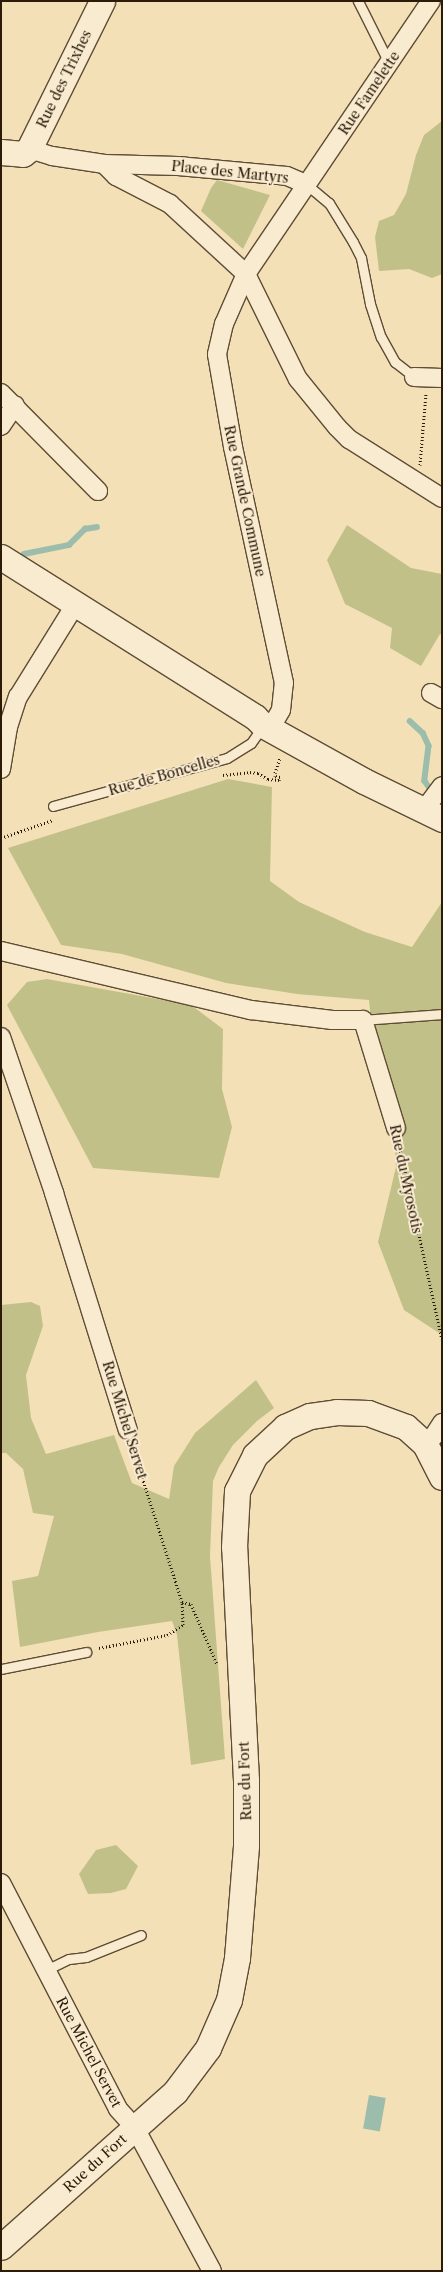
<!DOCTYPE html>
<style>
body{margin:0}
#map{position:relative;width:443px;height:2272px;overflow:hidden;background:#f4e0b6;font-family:"Libre Caslon Text",serif}
div>[style]{position:absolute}
.green>*{inset:0;background:#c2c089}
.water>*{inset:0;background:#9cbdab;transform-origin:0 0}
.stream>*{height:5.5px;margin:-2.75px;padding:0 2.75px;transform-origin:2.75px;border-radius:2.75px;background:#9cbdab}
.path>*{height:3px;margin-top:-1.5px;transform-origin:0;background:repeating-linear-gradient(90deg,#2d1b0a 0 1px,transparent 0 3.5px)}
.roads{filter:drop-shadow(1px 0 #5f4c35) drop-shadow(-1px 0 #5f4c35) drop-shadow(0 1px #5f4c35) drop-shadow(0 -1px #5f4c35)}
.lane>*{height:9px;margin:-4.5px;padding:0 4.5px;transform-origin:4.5px;border-radius:4.5px;background:#f8ebd0}
.street>*{height:18px;margin:-9px;padding:0 9px;transform-origin:9px;border-radius:9px;background:#f8ebd0}
.secondary>*{height:25px;margin:-12.5px;padding:0 12.5px;transform-origin:12.5px;border-radius:12.5px;background:#f8ebd0}
span{translate:-50% -50%;white-space:nowrap;text-align:center;line-height:1.15;-webkit-text-stroke:4px #f8ebd0;paint-order:stroke}
.street-label{font-size:14px;color:#2d1b0a}
.frame{position:absolute;inset:0;border:2px solid #2d1b0a;pointer-events:none}
</style>
<div id="map">
<div class="green">
<i style="clip-path:polygon(442px 121px,442px 274px,432px 278px,409px 269px,379px 271px,375px 237px,379px 221px,394px 215px,406px 194px,416px 155px,424px 135px)"></i>
<i style="clip-path:polygon(217px 180px,270px 195px,243px 249px,201px 211px,211px 188px)"></i>
<i style="clip-path:polygon(347px 525px,411px 568px,442px 574px,442px 635px,440px 634px,421px 666px,390px 648px,392px 628px,345px 604px,327px 560px)"></i>
<i style="clip-path:polygon(228px 779px,272px 787px,270px 881px,299px 902px,365px 932px,412px 947px,442px 902px,442px 1335px,404px 1310px,378px 1242px,396px 1167px,394px 1134px,372px 1030px,369px 1000px,297px 994px,226px 983px,122px 954px,61px 945px,8px 848px)"></i>
<i style="clip-path:polygon(47px 979px,191px 1005px,223px 1029px,222px 1089px,232px 1127px,219px 1178px,93px 1168px,7px 1005px,27px 982px)"></i>
<i style="clip-path:polygon(31px 1302px,40px 1306px,43px 1326px,26px 1375px,31px 1418px,46px 1454px,114px 1435px,132px 1483px,169px 1499px,174px 1466px,195px 1433px,256px 1380px,274px 1408px,257px 1421px,233px 1445px,219px 1467px,213px 1481px,210px 1556px,225px 1759px,191px 1765px,177px 1635px,172px 1621px,98px 1632px,20px 1647px,12px 1581px,38px 1576px,54px 1516px,33px 1513px,23px 1469px,6px 1453px,1px 1453px,1px 1305px)"></i>
<i style="clip-path:polygon(116px 1845px,138px 1866px,126px 1889px,111px 1893px,88px 1894px,79px 1874px,96px 1850px)"></i>
</div>
<div class="water">
<i style="left:369px;top:2095px;width:17px;height:34px;rotate:10deg"></i>
</div>
<div class="stream">
<i style="left:24px;top:554px;width:46px;rotate:-11.3deg"></i>
<i style="left:69px;top:545px;width:23px;rotate:-45deg"></i>
<i style="left:85px;top:529px;width:12px;rotate:-9deg"></i>
<i style="left:410px;top:721px;width:18px;rotate:43deg"></i>
<i style="left:423px;top:733px;width:14px;rotate:65deg"></i>
<i style="left:429px;top:746px;width:35px;rotate:97deg"></i>
<i style="left:425px;top:781px;width:7px;rotate:56deg"></i>
</div>
<div class="path">
<i style="left:420px;top:465px;width:71px;rotate:-85.2deg"></i>
<i style="left:223px;top:775px;width:27px;rotate:-6deg"></i>
<i style="left:250px;top:772px;width:8px;rotate:7deg"></i>
<i style="left:258px;top:773px;width:12px;rotate:31deg"></i>
<i style="left:268px;top:779px;width:11px;rotate:5deg"></i>
<i style="left:279px;top:780px;width:3px;rotate:-72deg"></i>
<i style="left:280px;top:777px;width:5px;rotate:-169deg"></i>
<i style="left:275px;top:776px;width:3px;rotate:-90deg"></i>
<i style="left:275px;top:773px;width:16px;rotate:-72deg"></i>
<i style="left:1px;top:838px;width:55px;rotate:-19.1deg"></i>
<i style="left:399px;top:1144px;width:200px;rotate:77.6deg"></i>
<i style="left:182px;top:1602px;width:9px;rotate:13deg"></i>
<i style="left:191px;top:1604px;width:65px;rotate:66.6deg"></i>
<i style="left:99px;top:1648px;width:69px;rotate:-10.8deg"></i>
<i style="left:167px;top:1635px;width:19px;rotate:-32deg"></i>
<i style="left:183px;top:1625px;width:23px;rotate:-92deg"></i>
<i style="left:182px;top:1602px;width:165px;rotate:-107.7deg"></i>
</div>
<div class="roads">
<div class="lane">
<i style="left:358px;top:1px;width:69px;rotate:63.4deg"></i>
<i style="left:306px;top:184px;width:30px;rotate:40deg"></i>
<i style="left:329px;top:203px;width:46px;rotate:58.4deg"></i>
<i style="left:353px;top:242px;width:18px;rotate:63deg"></i>
<i style="left:361px;top:258px;width:47px;rotate:78.9deg"></i>
<i style="left:370px;top:304px;width:35px;rotate:72deg"></i>
<i style="left:381px;top:337px;width:29px;rotate:61deg"></i>
<i style="left:395px;top:362px;width:24px;rotate:38deg"></i>
<i style="left:53px;top:806px;width:180px;rotate:-15.4deg"></i>
<i style="left:227px;top:758px;width:28px;rotate:-32deg"></i>
<i style="left:251px;top:743px;width:21px;rotate:-55deg"></i>
<i style="left:363px;top:1020px;width:79px;rotate:-4.3deg"></i>
<i style="left:1px;top:1669px;width:87px;rotate:-11.3deg"></i>
<i style="left:46px;top:1970px;width:25px;rotate:-26deg"></i>
<i style="left:69px;top:1959px;width:17px;rotate:-7deg"></i>
<i style="left:86px;top:1957px;width:59px;rotate:-21.8deg"></i>
</div>
<div class="street">
<i style="left:29px;top:149px;width:24px;rotate:17deg"></i>
<i style="left:52px;top:156px;width:53px;rotate:8.7deg"></i>
<i style="left:104px;top:164px;width:74px;rotate:1.5deg"></i>
<i style="left:178px;top:166px;width:109px;rotate:5.2deg"></i>
<i style="left:287px;top:176px;width:21px;rotate:23deg"></i>
<i style="left:104px;top:164px;width:17px;rotate:45deg"></i>
<i style="left:116px;top:176px;width:61px;rotate:27.4deg"></i>
<i style="left:170px;top:204px;width:103px;rotate:42.6deg"></i>
<i style="left:246px;top:274px;width:117px;rotate:63.7deg"></i>
<i style="left:298px;top:379px;width:62px;rotate:50.9deg"></i>
<i style="left:337px;top:427px;width:17px;rotate:45deg"></i>
<i style="left:349px;top:439px;width:110px;rotate:32.4deg"></i>
<i style="left:414px;top:377px;width:28px;rotate:2deg"></i>
<i style="left:1px;top:393px;width:138px;rotate:45.3deg"></i>
<i style="left:1px;top:426px;width:25px;rotate:-56deg"></i>
<i style="left:431px;top:693px;width:13px;rotate:29deg"></i>
<i style="left:270px;top:729px;width:22px;rotate:-60deg"></i>
<i style="left:281px;top:710px;width:27px;rotate:-84deg"></i>
<i style="left:284px;top:683px;width:241px;rotate:-102.2deg"></i>
<i style="left:233px;top:447px;width:94px;rotate:-99.8deg"></i>
<i style="left:217px;top:354px;width:31px;rotate:-77deg"></i>
<i style="left:224px;top:324px;width:55px;rotate:-66.3deg"></i>
<i style="left:246px;top:274px;width:330px;rotate:-55.9deg"></i>
<i style="left:1px;top:769px;width:43px;rotate:-80.5deg"></i>
<i style="left:8px;top:727px;width:32px;rotate:-72deg"></i>
<i style="left:18px;top:697px;width:108px;rotate:-58.2deg"></i>
<i style="left:424px;top:810px;width:30px;rotate:-53deg"></i>
<i style="left:1px;top:951px;width:257px;rotate:13.3deg"></i>
<i style="left:251px;top:1010px;width:82px;rotate:7deg"></i>
<i style="left:332px;top:1020px;width:31px"></i>
<i style="left:363px;top:1020px;width:113px;rotate:73deg"></i>
<i style="left:1px;top:1037px;width:165px;rotate:71.2deg"></i>
<i style="left:54px;top:1193px;width:248px;rotate:72.7deg"></i>
<i style="left:425px;top:1444px;width:11px;rotate:-41deg"></i>
<i style="left:433px;top:1437px;width:17px;rotate:-57deg"></i>
<i style="left:1px;top:1883px;width:254px;rotate:62.6deg"></i>
<i style="left:118px;top:2109px;width:25px;rotate:48deg"></i>
<i style="left:135px;top:2128px;width:162px;rotate:61.7deg"></i>
</div>
<div class="secondary">
<i style="left:1px;top:152px;width:22px;rotate:5deg"></i>
<i style="left:23px;top:154px;width:8px;rotate:-40deg"></i>
<i style="left:29px;top:149px;width:165px;rotate:-63.7deg"></i>
<i style="left:1px;top:557px;width:300px;rotate:32.2deg"></i>
<i style="left:255px;top:717px;width:11px;rotate:45deg"></i>
<i style="left:263px;top:725px;width:115px;rotate:29deg"></i>
<i style="left:364px;top:781px;width:87px;rotate:26deg"></i>
<i style="left:1px;top:2247px;width:233px;rotate:-41.7deg"></i>
<i style="left:175px;top:2092px;width:55px;rotate:-53.1deg"></i>
<i style="left:208px;top:2048px;width:52px;rotate:-66.4deg"></i>
<i style="left:229px;top:2000px;width:43px;rotate:-79.2deg"></i>
<i style="left:237px;top:1958px;width:113px;rotate:-85.4deg"></i>
<i style="left:246px;top:1845px;width:65px;rotate:-90deg"></i>
<i style="left:246px;top:1780px;width:233px;rotate:-92.9deg"></i>
<i style="left:234px;top:1547px;width:56px;rotate:-86.9deg"></i>
<i style="left:237px;top:1491px;width:40px;rotate:-63.4deg"></i>
<i style="left:255px;top:1455px;width:41px;rotate:-43deg"></i>
<i style="left:285px;top:1427px;width:27px;rotate:-24deg"></i>
<i style="left:310px;top:1416px;width:27px;rotate:-8deg"></i>
<i style="left:337px;top:1412px;width:31px;rotate:2deg"></i>
<i style="left:368px;top:1413px;width:40px;rotate:20.2deg"></i>
<i style="left:406px;top:1427px;width:25px;rotate:42deg"></i>
<i style="left:425px;top:1444px;width:37px;rotate:63deg"></i>
</div>
</div>
<div class="street-label">
<span style="left:64px;top:79px;rotate:-64deg">Rue des Trixhes</span>
<span style="left:369px;top:93px;rotate:-56deg">Rue Famelette</span>
<span style="left:230px;top:172px;rotate:6deg">Place des Martyrs</span>
<span style="left:245px;top:501px;rotate:78deg">Rue Grande Commune</span>
<span style="left:164px;top:775px;rotate:-16deg">Rue de Boncelles</span>
<span style="left:406px;top:1179px;rotate:78deg">Rue du Myosotis</span>
<span style="left:125px;top:1420px;rotate:73deg">Rue Michel Servet</span>
<span style="left:245px;top:1781px;rotate:-92deg">Rue du Fort</span>
<span style="left:89px;top:2052px;rotate:62deg">Rue Michel Servet</span>
<span style="left:95px;top:2163px;rotate:-42deg">Rue du Fort</span>
</div>
<div class="frame"></div>
</div>
